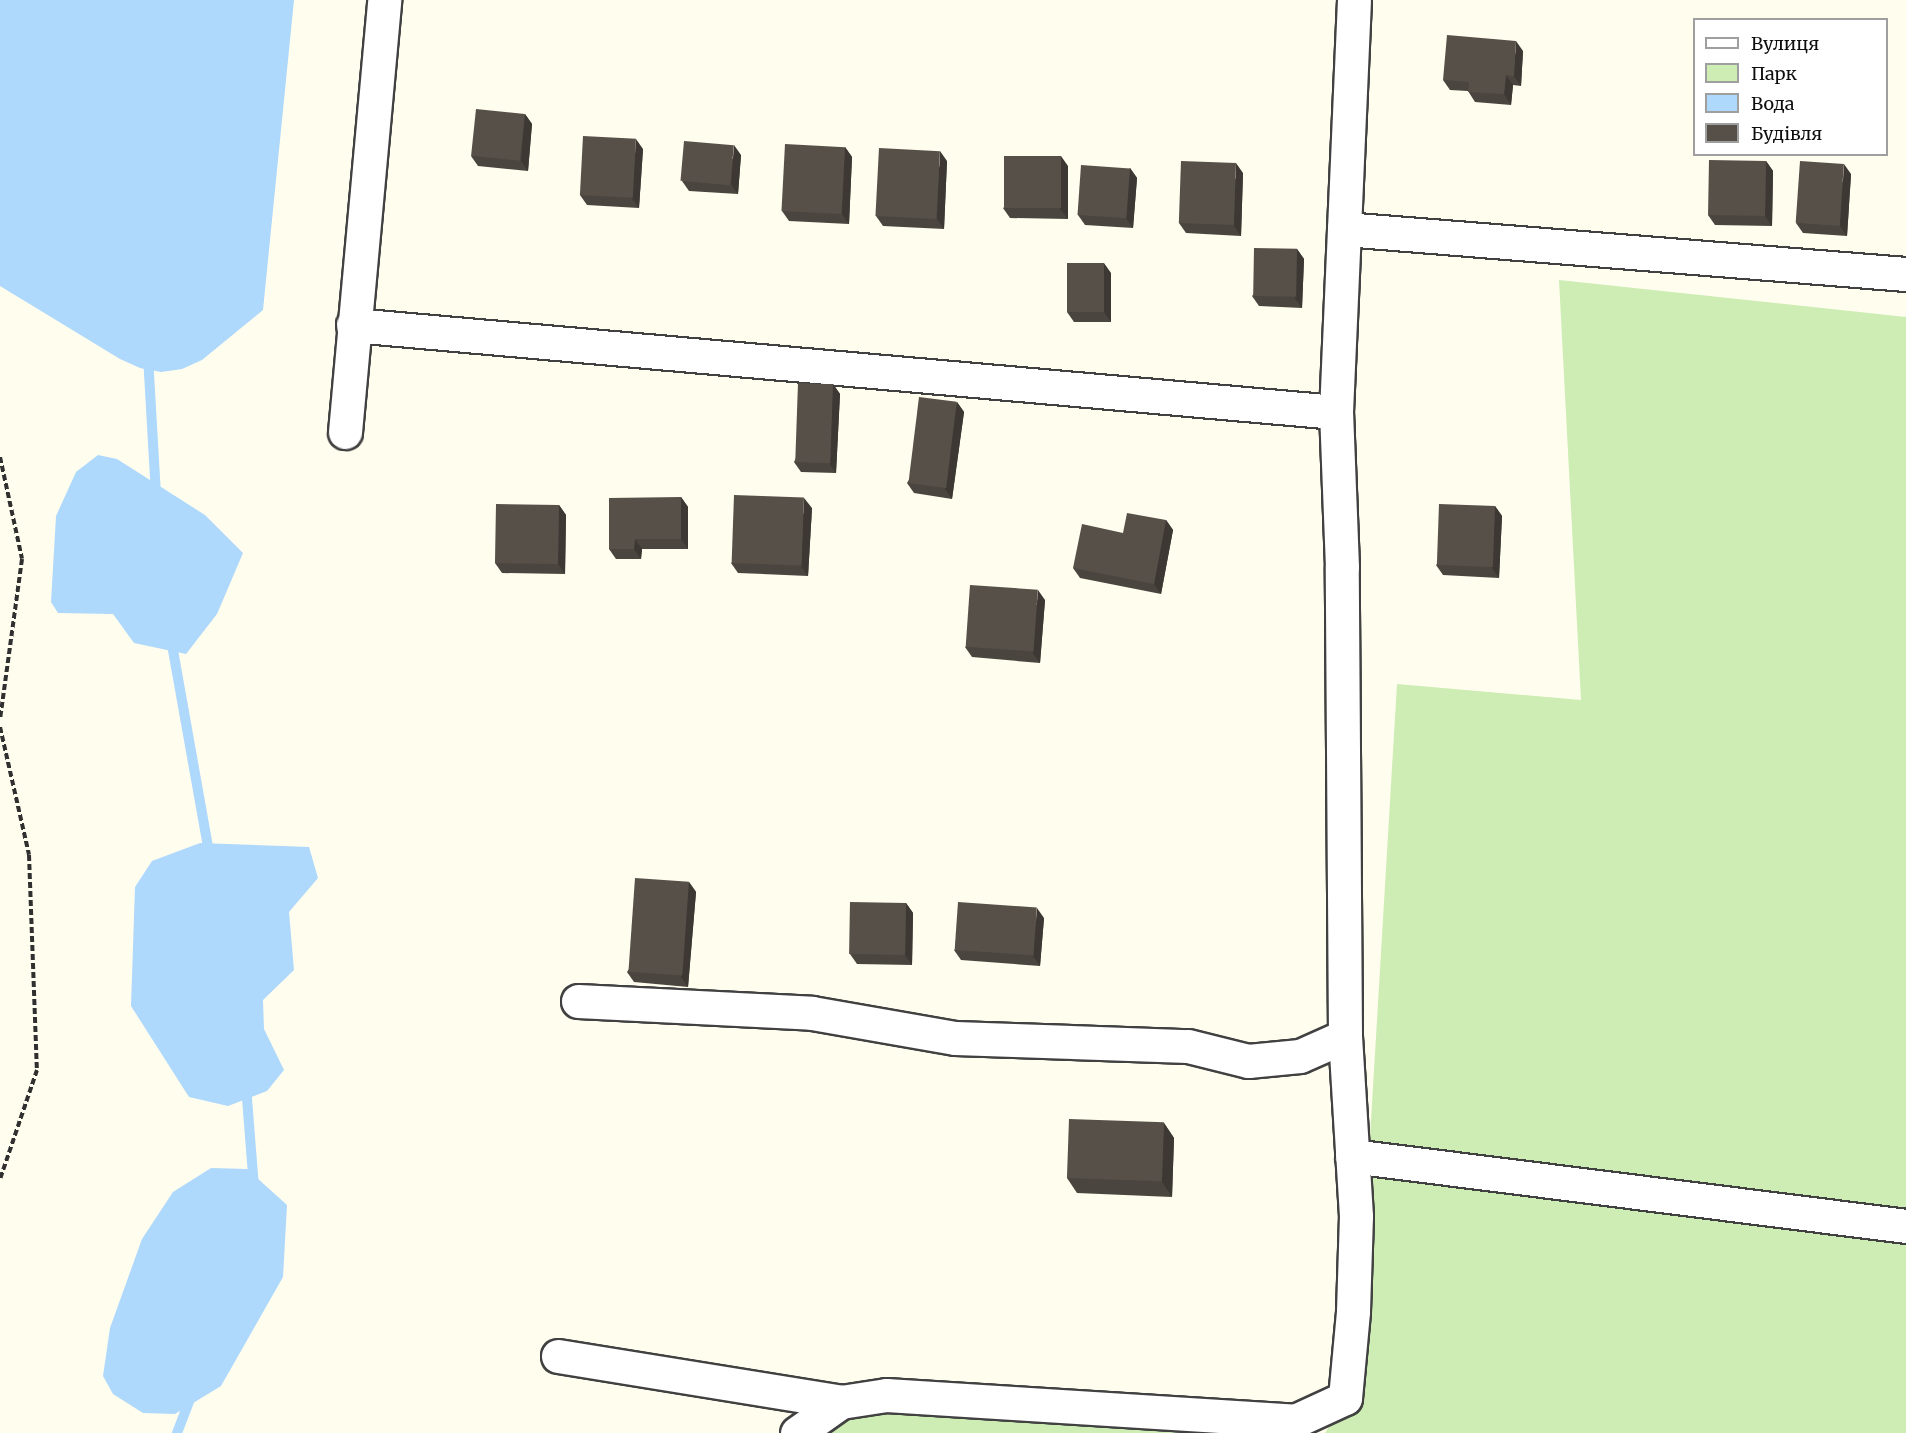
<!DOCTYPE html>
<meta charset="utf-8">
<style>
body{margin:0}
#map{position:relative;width:1906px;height:1433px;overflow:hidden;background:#fffdee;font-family:Merriweather,serif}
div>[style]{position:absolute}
.green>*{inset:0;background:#cdedb4}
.water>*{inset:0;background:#aed8fc}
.stream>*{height:10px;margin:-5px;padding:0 5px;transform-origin:5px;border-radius:5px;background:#aed8fc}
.path>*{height:4px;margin-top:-2px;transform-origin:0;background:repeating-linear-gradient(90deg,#303030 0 6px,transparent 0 9px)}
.roads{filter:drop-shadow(2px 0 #414141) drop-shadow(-2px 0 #414141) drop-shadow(0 2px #414141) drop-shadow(0 -2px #414141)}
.minor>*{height:33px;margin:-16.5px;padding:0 16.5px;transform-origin:16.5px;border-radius:16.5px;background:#fff}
.wall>*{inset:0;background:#4b453f}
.shaded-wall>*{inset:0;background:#3d3833}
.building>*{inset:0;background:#575049;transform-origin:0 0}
span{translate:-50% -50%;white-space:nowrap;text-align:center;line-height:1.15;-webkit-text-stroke:6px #fff;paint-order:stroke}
.legend{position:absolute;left:1693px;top:18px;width:195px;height:138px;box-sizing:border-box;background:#fff;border:2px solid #9f9f9f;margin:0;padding:8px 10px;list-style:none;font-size:18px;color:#0e0e0e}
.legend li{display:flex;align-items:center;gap:12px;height:30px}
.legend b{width:30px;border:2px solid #9f9f9f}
</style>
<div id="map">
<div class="green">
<i style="clip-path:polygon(1559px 280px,1906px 317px,1906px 1433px,1325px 1433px,1364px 1371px,1368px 1171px,1397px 684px,1581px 700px)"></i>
<i style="clip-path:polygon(887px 1409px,1227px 1433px,828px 1433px,842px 1419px)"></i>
</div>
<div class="water">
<i style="clip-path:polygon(0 0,294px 0,263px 310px,202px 360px,182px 369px,161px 372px,140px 368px,120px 359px,0 286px)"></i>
<i style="clip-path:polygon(98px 455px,117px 459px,205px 515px,243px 553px,217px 614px,186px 654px,134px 643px,113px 614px,58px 613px,51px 602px,56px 516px,76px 472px)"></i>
<i style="clip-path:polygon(200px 843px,309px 847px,318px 878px,289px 912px,294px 970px,263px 1000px,264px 1029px,284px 1070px,267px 1091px,228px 1106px,189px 1097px,131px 1006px,135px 887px,152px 861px)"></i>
<i style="clip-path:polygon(211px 1168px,247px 1169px,287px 1205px,283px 1277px,221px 1386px,175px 1414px,143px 1413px,113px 1394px,103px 1376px,110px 1328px,142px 1239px,173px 1192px)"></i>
</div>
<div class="stream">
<i style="left:148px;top:356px;width:140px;rotate:86.7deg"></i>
<i style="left:171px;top:639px;width:221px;rotate:79.9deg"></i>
<i style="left:246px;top:1086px;width:101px;rotate:85.5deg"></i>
<i style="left:177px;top:1433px;width:42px;rotate:-69deg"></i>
</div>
<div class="path">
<i style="left:0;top:457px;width:104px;rotate:77.8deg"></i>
<i style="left:22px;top:559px;width:162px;rotate:97.8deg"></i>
<i style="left:0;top:727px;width:131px;rotate:77.2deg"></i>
<i style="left:29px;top:855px;width:215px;rotate:87.9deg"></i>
<i style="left:37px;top:1070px;width:115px;rotate:108.7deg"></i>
</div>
<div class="roads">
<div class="minor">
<i style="left:1344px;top:229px;width:564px;rotate:4.58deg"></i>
<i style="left:353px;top:325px;width:987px;rotate:5.06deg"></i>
<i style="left:345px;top:432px;width:434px;rotate:-84.8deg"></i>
<i style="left:578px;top:1001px;width:234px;rotate:2.9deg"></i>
<i style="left:812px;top:1013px;width:145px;rotate:9.9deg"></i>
<i style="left:955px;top:1038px;width:233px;rotate:2deg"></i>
<i style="left:1188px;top:1046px;width:62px;rotate:14deg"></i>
<i style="left:1248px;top:1061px;width:52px;rotate:-5.5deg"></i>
<i style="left:1300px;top:1056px;width:49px;rotate:-24deg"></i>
<i style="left:1352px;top:1156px;width:558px;rotate:7.2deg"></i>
<i style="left:558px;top:1356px;width:287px;rotate:9.2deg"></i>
<i style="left:797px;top:1433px;width:54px;rotate:-35.2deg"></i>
<i style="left:841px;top:1402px;width:46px;rotate:-8.8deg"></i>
<i style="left:886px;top:1395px;width:410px;rotate:3.6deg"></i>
<i style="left:1295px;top:1421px;width:55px;rotate:-24.7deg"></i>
<i style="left:1345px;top:1398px;width:87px;rotate:-84.7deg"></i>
<i style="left:1353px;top:1311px;width:95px;rotate:-88.2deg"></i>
<i style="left:1356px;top:1216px;width:180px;rotate:-93.5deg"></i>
<i style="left:1345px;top:1036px;width:469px;rotate:-90.4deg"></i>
<i style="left:1342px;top:567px;width:155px;rotate:-92.2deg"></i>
<i style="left:1336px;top:412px;width:412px;rotate:-87.5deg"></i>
</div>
</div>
<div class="wall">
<i style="clip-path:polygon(1523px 51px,1521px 86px,1513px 85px,1511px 105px,1475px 102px,1468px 91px,1450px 90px,1443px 80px)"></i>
<i style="clip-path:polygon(525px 114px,532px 124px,528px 171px,478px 166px,471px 156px)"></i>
<i style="clip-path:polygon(845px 147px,852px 157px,849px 224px,789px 221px,782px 211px)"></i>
<i style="clip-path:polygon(643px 149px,639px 208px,587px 205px,580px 195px)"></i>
<i style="clip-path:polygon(741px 155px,738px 194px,689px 191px,682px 181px)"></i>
<i style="clip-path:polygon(947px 161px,944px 229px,883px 226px,876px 216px)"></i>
<i style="clip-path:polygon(1766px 161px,1773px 171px,1772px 226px,1715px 225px,1708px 215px)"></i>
<i style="clip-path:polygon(1068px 166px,1068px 219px,1010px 218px,1003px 208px)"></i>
<i style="clip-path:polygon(1130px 168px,1137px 178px,1133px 228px,1085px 225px,1078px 215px)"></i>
<i style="clip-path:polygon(1243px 173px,1241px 236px,1186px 233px,1179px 223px)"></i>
<i style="clip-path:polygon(1851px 174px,1847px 236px,1803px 233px,1796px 223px)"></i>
<i style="clip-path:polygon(1297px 249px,1304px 259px,1302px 308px,1259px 306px,1252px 296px)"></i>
<i style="clip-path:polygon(1111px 273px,1111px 322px,1074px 322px,1067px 312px)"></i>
<i style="clip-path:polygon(833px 384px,840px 394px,836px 473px,801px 472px,794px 462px)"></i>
<i style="clip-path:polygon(957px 402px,964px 412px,952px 499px,914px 493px,907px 483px)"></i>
<i style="clip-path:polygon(681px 497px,688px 507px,688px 549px,642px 549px,641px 559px,616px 559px,609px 549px)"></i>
<i style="clip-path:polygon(559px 505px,566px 515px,565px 574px,502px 573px,495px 563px)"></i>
<i style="clip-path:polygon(1495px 506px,1502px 516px,1499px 578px,1443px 575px,1436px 565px)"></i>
<i style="clip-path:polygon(812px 508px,808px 576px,738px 573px,731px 563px)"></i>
<i style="clip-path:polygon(1166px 520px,1173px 530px,1161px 594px,1080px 578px,1073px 568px)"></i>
<i style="clip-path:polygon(1045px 600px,1040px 663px,972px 657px,965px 647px)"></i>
<i style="clip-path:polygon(689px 882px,696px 892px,688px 987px,634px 982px,627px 972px)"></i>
<i style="clip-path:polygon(906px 903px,913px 913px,912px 965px,857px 964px,850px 954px)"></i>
<i style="clip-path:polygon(1044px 918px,1040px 966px,961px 960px,954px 950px)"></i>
<i style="clip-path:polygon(1164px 1123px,1174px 1138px,1172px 1197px,1077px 1193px,1067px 1178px)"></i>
</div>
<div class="shaded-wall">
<i style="clip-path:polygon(1516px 41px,1523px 51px,1521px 86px,1514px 76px)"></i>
<i style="clip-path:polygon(1506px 75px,1513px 85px,1511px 105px,1504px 94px)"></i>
<i style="clip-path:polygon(525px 114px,532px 124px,528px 171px,521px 161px)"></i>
<i style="clip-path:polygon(636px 139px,643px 149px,639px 208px,632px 198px)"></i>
<i style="clip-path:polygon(734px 145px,741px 155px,738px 194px,731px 184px)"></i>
<i style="clip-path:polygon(845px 147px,852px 157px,849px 224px,842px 214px)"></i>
<i style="clip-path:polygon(940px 151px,947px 161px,944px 229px,937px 219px)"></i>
<i style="clip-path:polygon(1061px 156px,1068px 166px,1068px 219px,1060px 209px)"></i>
<i style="clip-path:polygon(1766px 161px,1773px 171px,1772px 226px,1765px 216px)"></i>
<i style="clip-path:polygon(1236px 163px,1243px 173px,1241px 236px,1234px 226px)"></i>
<i style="clip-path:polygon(1844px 164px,1851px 174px,1847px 236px,1840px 226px)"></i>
<i style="clip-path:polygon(1130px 168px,1137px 178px,1133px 228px,1126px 218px)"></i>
<i style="clip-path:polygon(1297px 249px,1304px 259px,1302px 308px,1295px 298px)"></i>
<i style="clip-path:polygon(1104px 263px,1111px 273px,1111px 322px,1104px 312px)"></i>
<i style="clip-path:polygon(833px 384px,840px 394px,836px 473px,829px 463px)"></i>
<i style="clip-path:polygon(957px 402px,964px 412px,952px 499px,945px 489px)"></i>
<i style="clip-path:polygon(681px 497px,688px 507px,688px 549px,681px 539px)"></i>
<i style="clip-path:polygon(804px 498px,812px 508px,808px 576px,801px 566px)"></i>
<i style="clip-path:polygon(559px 505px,566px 515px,565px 574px,558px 564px)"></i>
<i style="clip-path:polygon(1495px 506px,1502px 516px,1499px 578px,1492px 568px)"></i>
<i style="clip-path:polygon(1166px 520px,1173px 530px,1161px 594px,1154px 584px)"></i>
<i style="clip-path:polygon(635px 539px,642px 549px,641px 559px,634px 549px)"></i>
<i style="clip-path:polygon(1038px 590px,1045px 600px,1040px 663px,1033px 653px)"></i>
<i style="clip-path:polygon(689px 882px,696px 892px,688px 987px,681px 977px)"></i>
<i style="clip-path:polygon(906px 903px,913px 913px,912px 965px,905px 955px)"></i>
<i style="clip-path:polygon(1037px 908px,1044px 918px,1040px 966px,1033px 956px)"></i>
<i style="clip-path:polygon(1164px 1123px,1174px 1138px,1172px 1197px,1162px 1182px)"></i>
</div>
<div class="building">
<i style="clip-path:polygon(1447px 35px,1516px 41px,1514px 76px,1506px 75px,1504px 94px,1468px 92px,1469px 82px,1443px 80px)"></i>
<i style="left:476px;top:109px;width:49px;height:47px;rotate:6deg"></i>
<i style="left:583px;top:136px;width:53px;height:59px;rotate:3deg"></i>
<i style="left:684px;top:141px;width:50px;height:40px;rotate:5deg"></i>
<i style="left:785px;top:144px;width:60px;height:67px;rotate:3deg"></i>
<i style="left:879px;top:148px;width:61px;height:68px;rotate:3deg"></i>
<i style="left:1004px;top:156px;width:57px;height:52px"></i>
<i style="left:1709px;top:160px;width:57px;height:55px;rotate:1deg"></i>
<i style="left:1181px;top:161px;width:55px;height:62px;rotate:2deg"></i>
<i style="left:1800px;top:161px;width:44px;height:62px;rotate:4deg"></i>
<i style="left:1081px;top:165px;width:49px;height:50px;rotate:4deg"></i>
<i style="left:1254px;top:248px;width:43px;height:48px;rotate:1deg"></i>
<i style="left:1067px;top:263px;width:37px;height:49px"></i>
<i style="left:798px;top:383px;width:35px;height:79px;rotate:2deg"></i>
<i style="left:919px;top:397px;width:38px;height:87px;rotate:7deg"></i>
<i style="left:734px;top:495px;width:70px;height:68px;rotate:2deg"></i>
<i style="clip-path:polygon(681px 497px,681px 539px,635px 539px,634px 549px,609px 549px,609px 498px)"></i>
<i style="left:496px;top:504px;width:63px;height:59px;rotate:1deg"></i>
<i style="left:1439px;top:504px;width:56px;height:61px;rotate:2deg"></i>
<i style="clip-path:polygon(1127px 513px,1166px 520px,1154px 584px,1073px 568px,1082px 524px,1123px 533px)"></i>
<i style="left:970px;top:585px;width:68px;height:62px;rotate:4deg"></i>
<i style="left:635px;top:878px;width:54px;height:94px;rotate:4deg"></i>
<i style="left:850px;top:902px;width:56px;height:52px;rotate:1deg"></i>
<i style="left:958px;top:902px;width:79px;height:48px;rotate:4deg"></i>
<i style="left:1069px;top:1119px;width:95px;height:59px;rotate:2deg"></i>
</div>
<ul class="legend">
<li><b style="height:8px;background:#fff"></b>Вулиця</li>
<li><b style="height:16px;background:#cdedb4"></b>Парк</li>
<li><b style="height:16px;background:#aed8fc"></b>Вода</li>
<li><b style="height:16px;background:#575049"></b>Будівля</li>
</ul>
</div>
